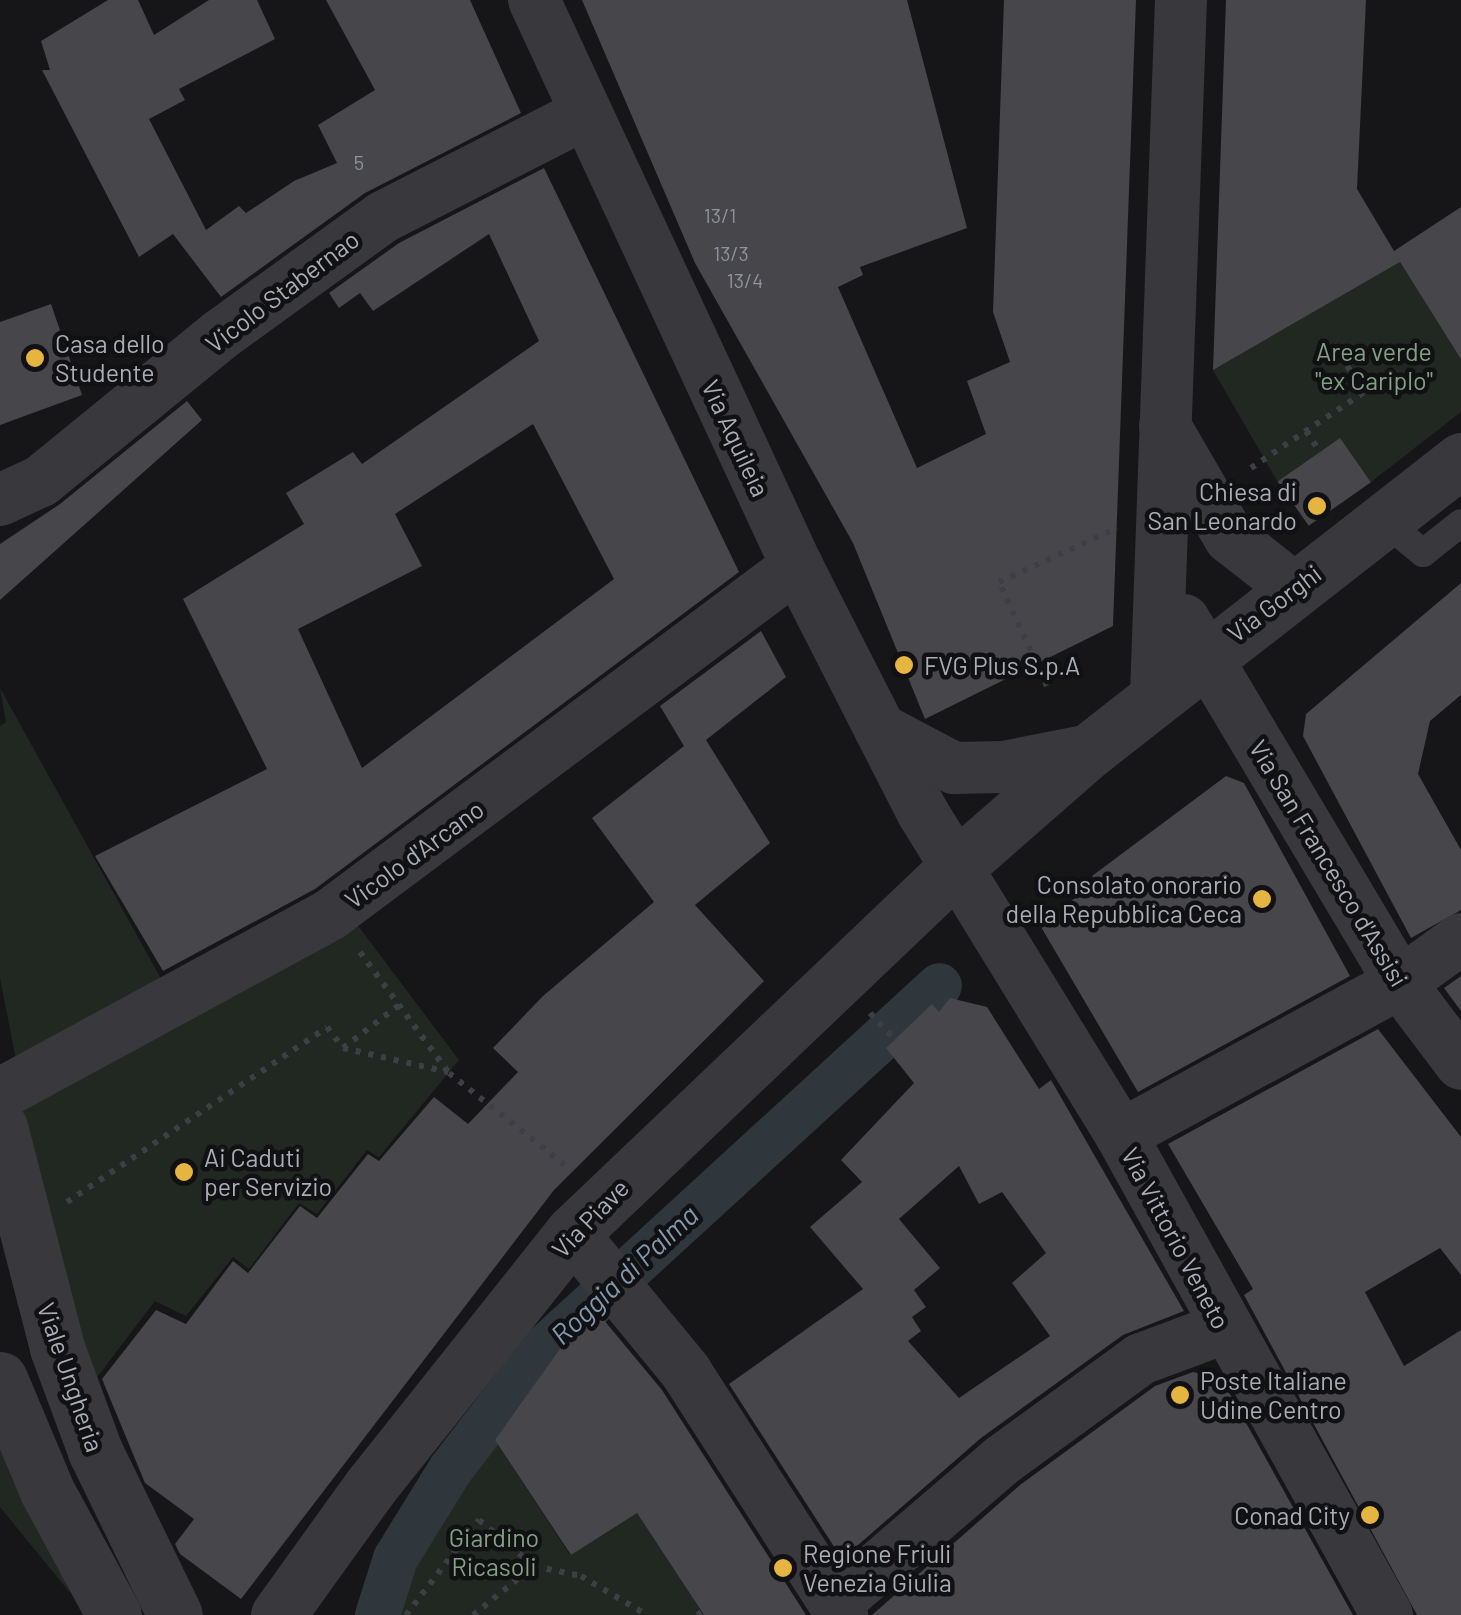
<!DOCTYPE html>
<style>
body{margin:0}
#map{position:relative;width:1461px;height:1615px;overflow:hidden;background:#161618;font-family:Barlow,sans-serif}
div>[style]{position:absolute}
.green>*{inset:0;background:#212822}
.canal>*{height:45px;margin:-22.5px;padding:0 22.5px;transform-origin:22.5px;border-radius:22.5px;background:#2f373d}
.building>*{inset:0;background:#46464b;transform-origin:0 0}
.path>*{height:6px;margin-top:-3px;transform-origin:0;background:repeating-linear-gradient(90deg,#3e3f44 0 5px,transparent 0 13px)}
.service>*{height:28px;margin:-14px;padding:0 14px;transform-origin:14px;border-radius:14px;background:#38383d}
.minor>*{height:52px;margin:-26px;padding:0 26px;transform-origin:26px;border-radius:26px;background:#38383d}
.tertiary>*{height:55px;margin:-27.5px;padding:0 27.5px;transform-origin:27.5px;border-radius:27.5px;background:#38383d}
.dots>*{width:28px;height:28px;translate:-50% -50%;box-sizing:border-box;border:5px solid #111113;border-radius:50%}
span{translate:-50% -50%;white-space:nowrap;text-align:center;line-height:1.15;-webkit-text-stroke:9px #111113;paint-order:stroke}
.number-label{font-size:20px;color:#90939c}
.number-label span{-webkit-text-stroke-width:0}
.street-label{font-size:25px;color:#a9adb7}
.poi-label{font-size:25px;color:#a9adb7}
.left{translate:0 -50%;text-align:left}
.right{translate:-100% -50%;text-align:right}
.park-label{font-size:25px;color:#82a185}
.water-label{font-size:28px;color:#8399b0;font-style:italic}
</style>
<div id="map">
<div class="green">
<i style="clip-path:polygon(1400px 262px,1461px 357px,1461px 412px,1371px 482px,1340px 439px,1279px 484px,1213px 370px)"></i>
<i style="clip-path:polygon(0 688px,165px 986px,16px 1060px,0 978px,0 726px,6px 722px)"></i>
<i style="clip-path:polygon(350px 915px,459px 1060px,379px 1157px,367px 1150px,317px 1214px,299px 1203px,249px 1269px,233px 1257px,186px 1316px,155px 1301px,95px 1380px,8px 1098px)"></i>
<i style="clip-path:polygon(495px 1440px,570px 1555px,637px 1513px,704px 1615px,391px 1615px,418px 1551px)"></i>
<i style="clip-path:polygon(0 1441px,71px 1594px,0 1507px)"></i>
</div>
<div class="canal">
<i style="left:377px;top:1615px;width:60px;rotate:-72.5deg"></i>
<i style="left:395px;top:1558px;width:105px;rotate:-58.3deg"></i>
<i style="left:450px;top:1469px;width:153px;rotate:-52.5deg"></i>
<i style="left:543px;top:1348px;width:537px;rotate:-42.51deg"></i>
</div>
<div class="building">
<i style="clip-path:polygon(108px 0,138px 0,154px 35px,209px 0,257px 0,275px 39px,179px 89px,185px 100px,149px 119px,206px 230px,239px 206px,246px 213px,294px 181px,337px 163px,318px 125px,375px 90px,326px 0,470px 0,521px 113px,365px 193px,221px 297px,173px 234px,139px 257px,42px 70px,50px 70px,41px 41px)"></i>
<i style="clip-path:polygon(582px 0,907px 0,967px 228px,860px 267px,863px 275px,838px 287px,917px 468px,986px 434px,967px 381px,1010px 362px,993px 312px,1004px 0,1136px 0,1113px 626px,925px 719px,853px 543px,695px 263px)"></i>
<i style="clip-path:polygon(1226px 0,1366px 0,1357px 189px,1394px 251px,1461px 207px,1461px 359px,1400px 262px,1213px 370px)"></i>
<i style="clip-path:polygon(evenodd,544px 168px,739px 572px,315px 889px,163px 971px,95px 856px,267px 769px,183px 599px,304px 524px,286px 493px,353px 452px,362px 464px,539px 341px,489px 234px,373px 311px,360px 293px,339px 308px,329px 293px,399px 243px,544px 168px,533px 424px,614px 579px,362px 768px,298px 629px,422px 566px,395px 514px,533px 424px)"></i>
<i style="clip-path:polygon(51px 304px,82px 395px,0 425px,0 322px)"></i>
<i style="clip-path:polygon(187px 401px,202px 420px,0 600px,0 544px,60px 504px)"></i>
<i style="left:1340px;top:438px;width:54px;height:76px;rotate:55deg"></i>
<i style="clip-path:polygon(1461px 583px,1461px 695px,1430px 721px,1418px 774px,1461px 850px,1461px 910px,1411px 938px,1303px 736px,1306px 714px)"></i>
<i style="clip-path:polygon(761px 631px,786px 677px,706px 740px,770px 843px,695px 905px,764px 981px,554px 1190px,241px 1599px,180px 1554px,175px 1544px,194px 1519px,145px 1483px,102px 1379px,156px 1310px,186px 1324px,233px 1261px,248px 1273px,300px 1206px,317px 1218px,368px 1154px,379px 1161px,434px 1097px,468px 1124px,518px 1072px,493px 1048px,543px 996px,654px 902px,592px 818px,684px 746px,660px 706px)"></i>
<i style="clip-path:polygon(1226px 776px,1244px 783px,1350px 976px,1138px 1092px,1041px 927px,1096px 880px,1092px 876px)"></i>
<i style="clip-path:polygon(1461px 976px,1461px 1011px,1444px 988px)"></i>
<i style="clip-path:polygon(evenodd,950px 998px,987px 1007px,1039px 1089px,1051px 1080px,1184px 1311px,1123px 1335px,981px 1438px,842px 1559px,729px 1384px,863px 1289px,810px 1227px,862px 1182px,841px 1160px,914px 1083px,886px 1048px,932px 1004px,939px 1012px,950px 998px,959px 1166px,979px 1204px,1002px 1192px,1046px 1253px,1012px 1283px,1050px 1336px,959px 1398px,908px 1341px,921px 1331px,912px 1317px,926px 1307px,914px 1290px,940px 1268px,899px 1219px,959px 1166px)"></i>
<i style="clip-path:polygon(1378px 1029px,1461px 1137px,1461px 1275px,1440px 1248px,1365px 1292px,1404px 1366px,1461px 1330px,1461px 1615px,1417px 1615px,1244px 1295px,1253px 1289px,1168px 1144px)"></i>
<i style="clip-path:polygon(603px 1319px,662px 1390px,806px 1615px,704px 1615px,637px 1513px,571px 1555px,495px 1440px,572px 1332px)"></i>
<i style="clip-path:polygon(1193px 1372px,1221px 1378px,1353px 1615px,872px 1615px,1020px 1485px,1155px 1386px)"></i>
</div>
<div class="path">
<i style="left:1306px;top:431px;width:27px;rotate:56deg"></i>
<i style="left:1251px;top:468px;width:136px;rotate:-33.9deg"></i>
<i style="left:1364px;top:392px;width:63px;rotate:-122.7deg"></i>
<i style="left:1047px;top:686px;width:115px;rotate:-114.8deg"></i>
<i style="left:999px;top:582px;width:130px;rotate:-24.6deg"></i>
<i style="left:360px;top:952px;width:150px;rotate:53.7deg"></i>
<i style="left:449px;top:1073px;width:157px;rotate:38.5deg"></i>
<i style="left:870px;top:1013px;width:37px;rotate:47deg"></i>
<i style="left:343px;top:1048px;width:108px;rotate:12.9deg"></i>
<i style="left:67px;top:1202px;width:313px;rotate:-33.9deg"></i>
<i style="left:327px;top:1027px;width:26px;rotate:53deg"></i>
<i style="left:343px;top:1048px;width:71px;rotate:-37.5deg"></i>
<i style="left:406px;top:1615px;width:120px;rotate:-52.5deg"></i>
<i style="left:479px;top:1520px;width:72px;rotate:39.9deg"></i>
<i style="left:473px;top:1615px;width:78px;rotate:-38.8deg"></i>
<i style="left:534px;top:1566px;width:48px;rotate:12deg"></i>
<i style="left:581px;top:1576px;width:77px;rotate:30.6deg"></i>
<i style="left:697px;top:1615px;width:6px;rotate:-31deg"></i>
</div>
<div class="service">
<i style="left:1383px;top:520px;width:52px;rotate:39.5deg"></i>
<i style="left:1423px;top:553px;width:48px;rotate:-38.3deg"></i>
</div>
<div class="minor">
<i style="left:534px;top:0;width:624px;rotate:65.08deg"></i>
<i style="left:797px;top:566px;width:277px;rotate:63deg"></i>
<i style="left:923px;top:813px;width:378px;rotate:58.4deg"></i>
<i style="left:1121px;top:1135px;width:549px;rotate:61.01deg"></i>
<i style="left:1165px;top:426px;width:129px;rotate:59.9deg"></i>
<i style="left:1230px;top:538px;width:81px;rotate:38deg"></i>
<i style="left:0;top:500px;width:45px;rotate:-24.9deg"></i>
<i style="left:41px;top:481px;width:231px;rotate:-39.2deg"></i>
<i style="left:220px;top:335px;width:201px;rotate:-35.9deg"></i>
<i style="left:383px;top:217px;width:226px;rotate:-27.1deg"></i>
<i style="left:1184px;top:620px;width:422px;rotate:59.2deg"></i>
<i style="left:1400px;top:983px;width:101px;rotate:53deg"></i>
<i style="left:1156px;top:694px;width:694px;rotate:-87.94deg"></i>
<i style="left:880px;top:729px;width:84px;rotate:27.8deg"></i>
<i style="left:954px;top:768px;width:50px;rotate:-1.1deg"></i>
<i style="left:1004px;top:767px;width:88px;rotate:-11.2deg"></i>
<i style="left:0;top:1094px;width:377px;rotate:-28.5deg"></i>
<i style="left:331px;top:914px;width:582px;rotate:-36.75deg"></i>
<i style="left:1121px;top:1135px;width:318px;rotate:-28.6deg"></i>
<i style="left:1400px;top:983px;width:75px;rotate:-35.8deg"></i>
<i style="left:572px;top:1233px;width:180px;rotate:50.6deg"></i>
<i style="left:686px;top:1372px;width:289px;rotate:57.3deg"></i>
<i style="left:836px;top:1603px;width:218px;rotate:-40.7deg"></i>
<i style="left:1001px;top:1461px;width:173px;rotate:-36.1deg"></i>
<i style="left:1141px;top:1359px;width:89px;rotate:-20.5deg"></i>
</div>
<div class="tertiary">
<i style="left:0;top:1127px;width:228px;rotate:75.5deg"></i>
<i style="left:57px;top:1348px;width:110px;rotate:69.7deg"></i>
<i style="left:95px;top:1451px;width:182px;rotate:64deg"></i>
<i style="left:0;top:1379px;width:121px;rotate:67.2deg"></i>
<i style="left:47px;top:1491px;width:141px;rotate:61.6deg"></i>
<i style="left:278px;top:1615px;width:158px;rotate:-54.3deg"></i>
<i style="left:370px;top:1487px;width:325px;rotate:-51.5deg"></i>
<i style="left:572px;top:1233px;width:529px;rotate:-43.62deg"></i>
<i style="left:955px;top:868px;width:179px;rotate:-41.2deg"></i>
<i style="left:1090px;top:750px;width:471px;rotate:-38deg"></i>
</div>
<div class="dots">
<i style="left:35px;top:358px;background:#e6b440"></i>
<i style="left:1317px;top:506px;background:#e6b440"></i>
<i style="left:904px;top:665px;background:#e6b440"></i>
<i style="left:1262px;top:899px;background:#e6b440"></i>
<i style="left:184px;top:1172px;background:#e6b440"></i>
<i style="left:1180px;top:1395px;background:#e6b440"></i>
<i style="left:1370px;top:1515px;background:#e6b440"></i>
<i style="left:783px;top:1568px;background:#e6b440"></i>
</div>
<div class="number-label">
<span style="left:359px;top:162px">5</span>
<span style="left:720px;top:215px">13/1</span>
<span style="left:731px;top:253px">13/3</span>
<span style="left:745px;top:280px">13/4</span>
</div>
<div class="street-label">
<span style="left:282px;top:291px;rotate:-37deg">Vicolo Stabernao</span>
<span style="left:736px;top:438px;rotate:65deg">Via Aquileia</span>
<span style="left:1274px;top:603px;rotate:-37deg">Via Gorghi</span>
<span style="left:414px;top:854px;rotate:-36deg">Vicolo d'Arcano</span>
<span style="left:1329px;top:863px;rotate:59deg">Via San Francesco d'Assisi</span>
<span style="left:590px;top:1218px;rotate:-46deg">Via Piave</span>
<span style="left:1176px;top:1238px;rotate:62deg">Via Vittorio Veneto</span>
<span style="left:71px;top:1377px;rotate:71deg">Viale Ungheria</span>
</div>
<div class="poi-label">
<span class="left" style="left:55px;top:358px">Casa dello<br>Studente</span>
<span class="right" style="left:1297px;top:506px">Chiesa di<br>San Leonardo</span>
<span class="left" style="left:924px;top:665px">FVG Plus S.p.A</span>
<span class="right" style="left:1242px;top:899px">Consolato onorario<br>della Repubblica Ceca</span>
<span class="left" style="left:204px;top:1172px">Ai Caduti<br>per Servizio</span>
<span class="left" style="left:1200px;top:1395px">Poste Italiane<br>Udine Centro</span>
<span class="right" style="left:1350px;top:1515px">Conad City</span>
<span class="left" style="left:803px;top:1568px">Regione Friuli<br>Venezia Giulia</span>
</div>
<div class="park-label">
<span style="left:1374px;top:366px">Area verde<br>"ex Cariplo"</span>
<span style="left:494px;top:1552px">Giardino<br>Ricasoli</span>
</div>
<div class="water-label">
<span style="left:624px;top:1274px;rotate:-43deg">Roggia di Palma</span>
</div>
</div>
